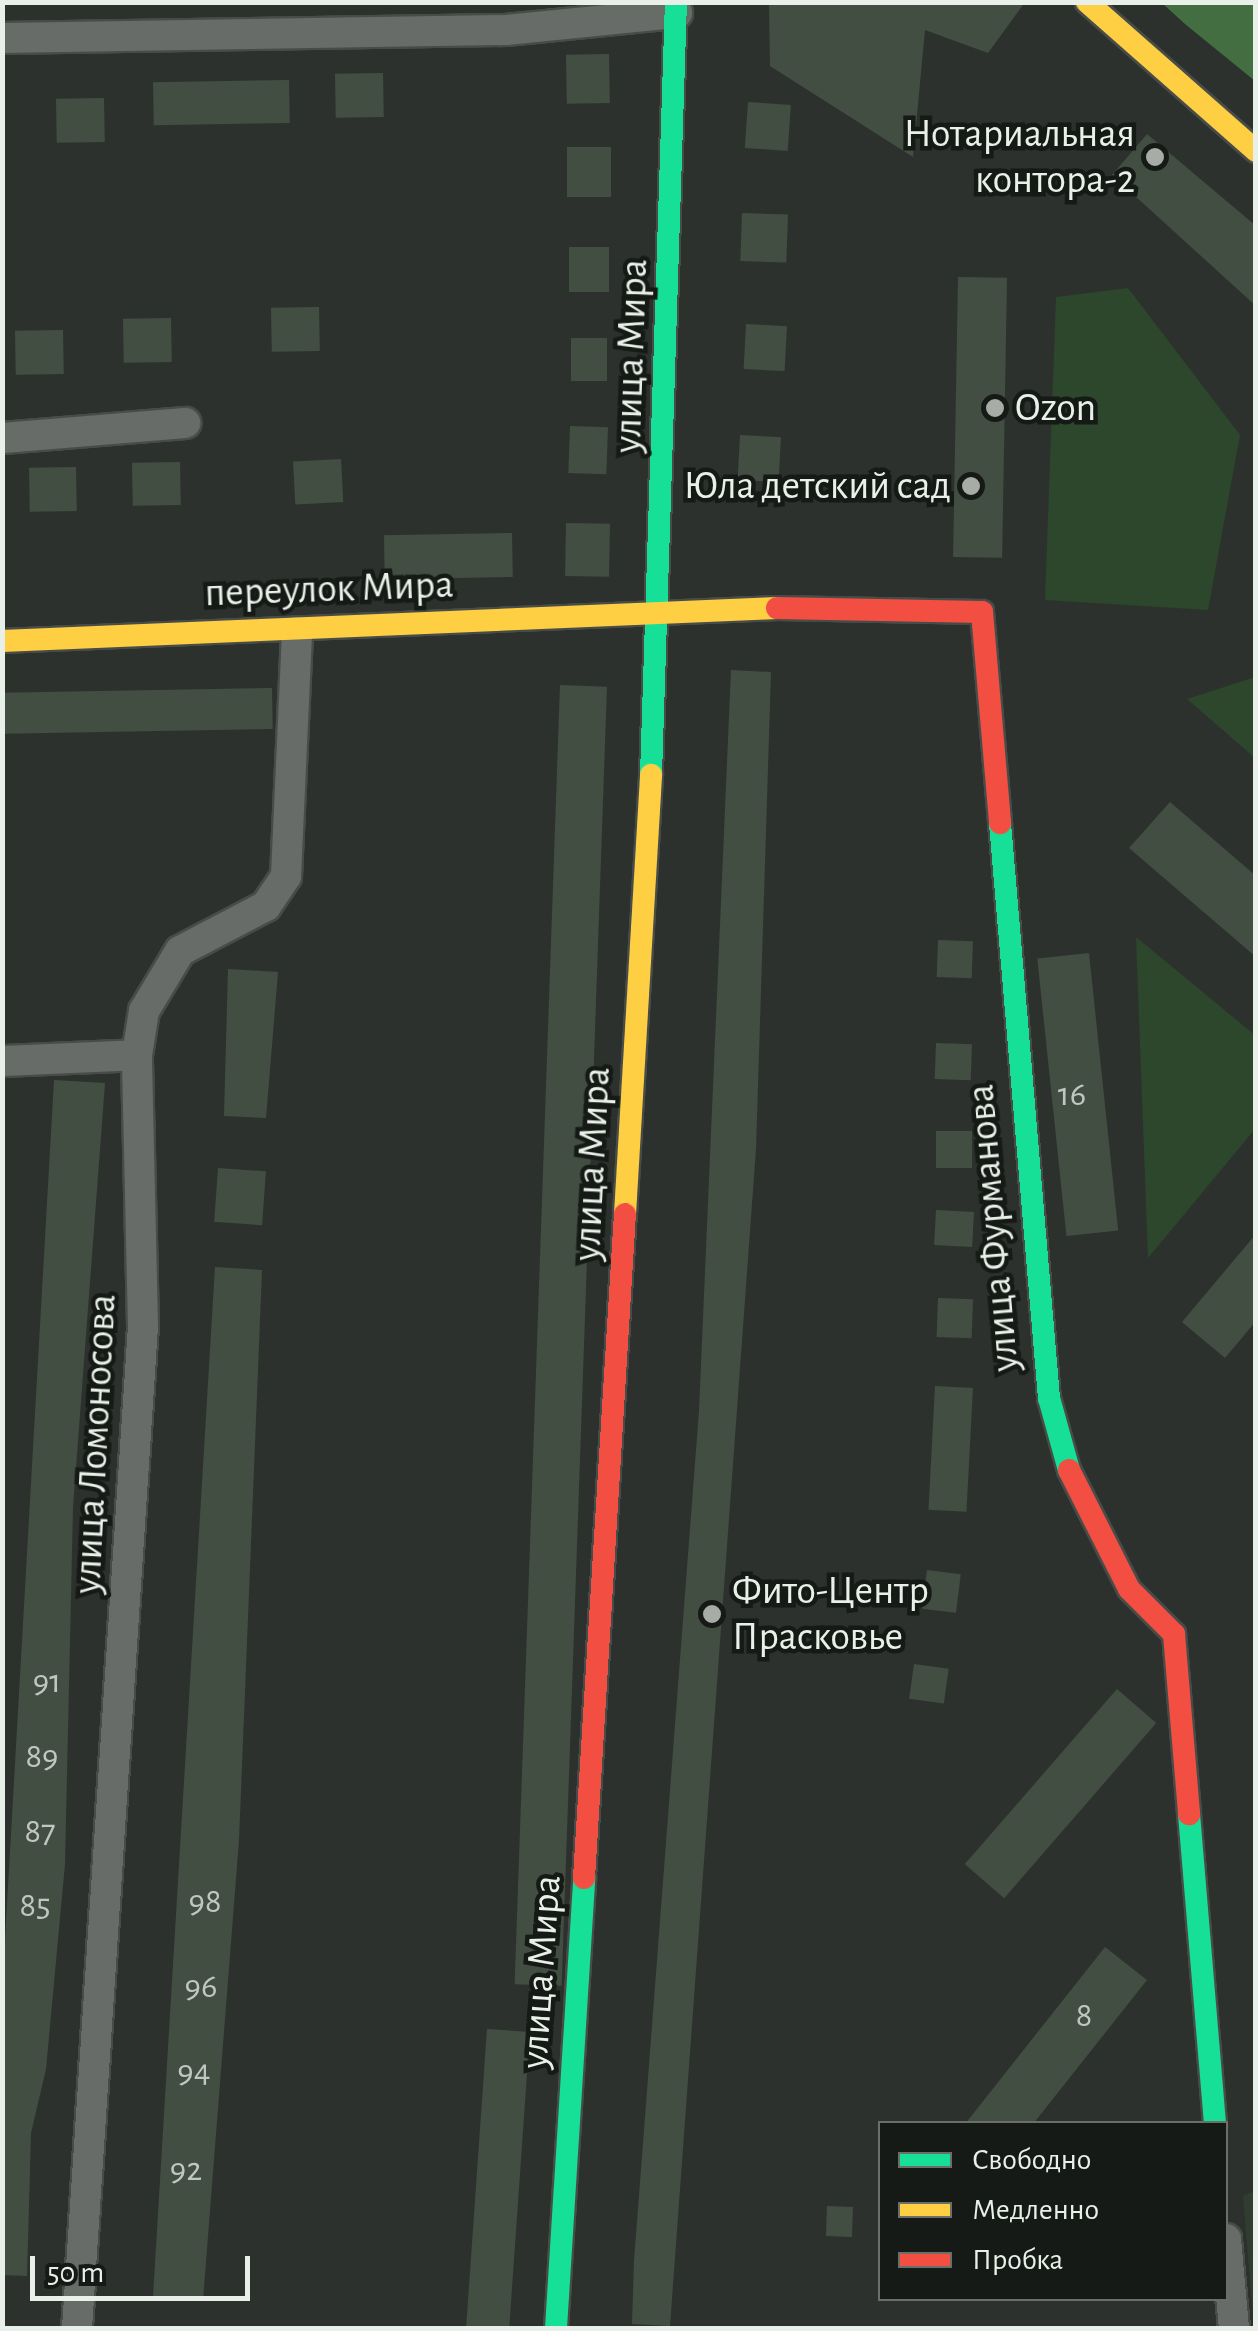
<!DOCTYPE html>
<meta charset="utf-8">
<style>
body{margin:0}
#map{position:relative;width:1258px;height:2331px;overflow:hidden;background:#2d312d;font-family:"Alegreya Sans",sans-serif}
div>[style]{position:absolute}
.built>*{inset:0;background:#313d30}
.green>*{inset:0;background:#2c472b}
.forest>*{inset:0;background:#436e42}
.building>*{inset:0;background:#434e43;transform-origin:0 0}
.roads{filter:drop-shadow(2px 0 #484c48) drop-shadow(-2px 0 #484c48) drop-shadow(0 2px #484c48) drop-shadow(0 -2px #484c48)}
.street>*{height:30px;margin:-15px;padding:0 15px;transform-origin:15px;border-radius:15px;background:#686c68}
.fast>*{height:22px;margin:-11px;padding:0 11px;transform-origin:11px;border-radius:11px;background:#16e098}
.slow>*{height:22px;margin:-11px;padding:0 11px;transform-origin:11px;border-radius:11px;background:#ffcf43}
.jam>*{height:22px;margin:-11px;padding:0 11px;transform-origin:11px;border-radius:11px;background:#f24e42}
.dots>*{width:28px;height:28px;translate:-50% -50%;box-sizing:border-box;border:5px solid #161a16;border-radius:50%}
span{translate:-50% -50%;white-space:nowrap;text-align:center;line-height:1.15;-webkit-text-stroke:9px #161a16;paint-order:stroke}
.number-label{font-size:35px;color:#c0c7c0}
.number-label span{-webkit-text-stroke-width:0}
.poi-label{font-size:40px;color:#e9efe9}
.right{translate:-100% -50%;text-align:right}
.left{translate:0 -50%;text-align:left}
.street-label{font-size:40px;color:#e9efe9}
.frame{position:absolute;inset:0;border:5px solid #e9efe9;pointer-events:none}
.legend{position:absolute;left:878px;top:2121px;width:350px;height:180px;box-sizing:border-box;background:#161a16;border:2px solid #6a6f6a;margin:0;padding:12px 18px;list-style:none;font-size:30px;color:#e9efe9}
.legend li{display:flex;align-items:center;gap:20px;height:50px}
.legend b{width:50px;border:2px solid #6a6f6a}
.scale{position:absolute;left:30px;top:2256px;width:220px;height:45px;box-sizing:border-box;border:5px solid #e9efe9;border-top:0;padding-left:12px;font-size:30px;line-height:35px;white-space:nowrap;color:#e9efe9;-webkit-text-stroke:8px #161a16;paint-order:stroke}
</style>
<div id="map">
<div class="built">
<i style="clip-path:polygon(1255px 2191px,1256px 2328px,1254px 2328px,1243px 2196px)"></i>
</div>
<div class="green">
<i style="clip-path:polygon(1128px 288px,1240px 435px,1208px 610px,1045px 600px,1056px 297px)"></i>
<i style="clip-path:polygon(1255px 677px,1256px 677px,1255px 758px,1187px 699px)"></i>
<i style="clip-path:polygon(1136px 937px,1256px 1036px,1255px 1129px,1148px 1258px)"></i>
</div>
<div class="forest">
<i style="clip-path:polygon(1162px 3px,1255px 3px,1255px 81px,1185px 24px)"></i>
</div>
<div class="building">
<i style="clip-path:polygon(769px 2px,1025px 2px,988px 53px,925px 30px,913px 157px,770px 66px)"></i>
<i style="left:609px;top:54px;width:49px;height:43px;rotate:89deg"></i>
<i style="left:383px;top:73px;width:44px;height:48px;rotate:89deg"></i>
<i style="left:289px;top:80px;width:43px;height:136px;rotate:89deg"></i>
<i style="left:104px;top:98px;width:44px;height:48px;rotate:89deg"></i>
<i style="left:748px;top:102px;width:43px;height:46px;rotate:4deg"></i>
<i style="clip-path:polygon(1147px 134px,1256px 226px,1256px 306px,1112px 175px)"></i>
<i style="left:611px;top:147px;width:50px;height:44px;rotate:90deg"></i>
<i style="left:742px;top:213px;width:46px;height:48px;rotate:2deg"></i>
<i style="left:569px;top:247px;width:40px;height:45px"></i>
<i style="left:958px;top:277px;width:49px;height:280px;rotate:1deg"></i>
<i style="left:319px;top:307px;width:44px;height:48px;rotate:89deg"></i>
<i style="left:171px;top:318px;width:44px;height:48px;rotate:89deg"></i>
<i style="left:746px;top:324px;width:41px;height:45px;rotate:3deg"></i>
<i style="left:63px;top:330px;width:44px;height:48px;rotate:89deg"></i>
<i style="left:571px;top:338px;width:36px;height:43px"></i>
<i style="left:570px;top:426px;width:38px;height:47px;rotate:2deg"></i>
<i style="left:740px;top:435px;width:41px;height:45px;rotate:3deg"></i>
<i style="left:341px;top:459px;width:43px;height:48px;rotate:87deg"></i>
<i style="left:180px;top:462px;width:43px;height:48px;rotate:89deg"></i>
<i style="left:76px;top:467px;width:44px;height:47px;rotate:89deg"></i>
<i style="left:566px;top:523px;width:44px;height:53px;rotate:1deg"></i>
<i style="left:512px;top:533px;width:44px;height:128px;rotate:89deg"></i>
<i style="clip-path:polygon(731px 670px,771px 672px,756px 1149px,670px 2326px,632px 2324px,634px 2261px,699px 1411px)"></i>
<i style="left:560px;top:685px;width:47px;height:1300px;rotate:2deg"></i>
<i style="left:272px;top:688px;width:41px;height:270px;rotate:89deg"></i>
<i style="clip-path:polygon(1170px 802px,1256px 876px,1256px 957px,1129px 848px)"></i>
<i style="left:938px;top:940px;width:35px;height:37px;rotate:2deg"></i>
<i style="left:1089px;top:953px;width:279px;height:52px;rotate:84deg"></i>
<i style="clip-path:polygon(228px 969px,278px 972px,266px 1118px,224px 1116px)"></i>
<i style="left:936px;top:1043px;width:36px;height:36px;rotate:2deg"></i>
<i style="clip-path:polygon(54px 1080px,105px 1083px,73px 1507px,65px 1864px,46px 2069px,31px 2133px,27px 2276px,2px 2275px,2px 1992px)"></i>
<i style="left:936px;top:1131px;width:36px;height:37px"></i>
<i style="left:218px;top:1168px;width:48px;height:54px;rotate:4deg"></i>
<i style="left:936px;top:1210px;width:38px;height:35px;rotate:3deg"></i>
<i style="clip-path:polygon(1256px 1234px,1256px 1321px,1225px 1358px,1182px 1322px)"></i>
<i style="clip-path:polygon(215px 1267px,262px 1270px,239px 1840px,203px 2300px,153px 2297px)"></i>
<i style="left:938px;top:1298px;width:35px;height:39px;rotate:2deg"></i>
<i style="left:935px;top:1386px;width:38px;height:124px;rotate:3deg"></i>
<i style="left:927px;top:1570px;width:34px;height:39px;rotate:7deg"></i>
<i style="left:914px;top:1664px;width:35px;height:35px;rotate:8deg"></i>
<i style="left:1117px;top:1689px;width:52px;height:232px;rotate:41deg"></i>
<i style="clip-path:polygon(1105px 1947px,1147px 1980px,1033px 2124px,965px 2124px)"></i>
<i style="left:487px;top:2029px;width:43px;height:300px;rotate:4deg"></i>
<i style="left:827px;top:2206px;width:26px;height:30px;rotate:2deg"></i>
</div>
<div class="roads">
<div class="street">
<i style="left:2px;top:38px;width:504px;rotate:-0.91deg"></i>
<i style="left:506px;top:30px;width:172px;rotate:-5.7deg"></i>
<i style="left:2px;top:438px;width:184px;rotate:-4.7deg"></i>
<i style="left:2px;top:1061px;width:135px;rotate:-2.5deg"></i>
<i style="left:1226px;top:2239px;width:89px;rotate:84.9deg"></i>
<i style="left:77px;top:2328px;width:1004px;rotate:-86.23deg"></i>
<i style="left:143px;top:1326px;width:271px;rotate:-91.3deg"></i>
<i style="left:137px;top:1055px;width:45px;rotate:-81deg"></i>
<i style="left:144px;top:1011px;width:70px;rotate:-59deg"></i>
<i style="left:180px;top:951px;width:97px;rotate:-27.6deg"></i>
<i style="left:266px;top:906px;width:36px;rotate:-56deg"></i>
<i style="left:286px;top:876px;width:244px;rotate:-87.4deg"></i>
</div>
<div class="fast">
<i style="left:651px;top:775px;width:773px;rotate:-88.15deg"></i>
<i style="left:1000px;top:823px;width:577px;rotate:85.13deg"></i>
<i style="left:1049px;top:1398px;width:75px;rotate:74.5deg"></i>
<i style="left:1189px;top:1814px;width:311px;rotate:85.2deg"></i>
<i style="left:556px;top:2328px;width:451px;rotate:-86.4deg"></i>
</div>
<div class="slow">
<i style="left:1087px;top:2px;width:225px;rotate:41.4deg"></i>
<i style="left:2px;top:641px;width:776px;rotate:-2.44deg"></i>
<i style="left:625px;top:1214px;width:440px;rotate:-86.6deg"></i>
</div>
<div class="jam">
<i style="left:777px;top:608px;width:205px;rotate:1.1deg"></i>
<i style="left:982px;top:612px;width:212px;rotate:85.1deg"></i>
<i style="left:1069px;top:1470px;width:133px;rotate:63.2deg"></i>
<i style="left:1129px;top:1589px;width:64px;rotate:45deg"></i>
<i style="left:1174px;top:1634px;width:181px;rotate:85.2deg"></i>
<i style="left:584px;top:1878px;width:665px;rotate:-86.47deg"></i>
</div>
</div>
<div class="dots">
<i style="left:1155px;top:157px;background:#a7aca7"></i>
<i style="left:995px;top:408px;background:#a7aca7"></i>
<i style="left:971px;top:486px;background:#a7aca7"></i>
<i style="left:712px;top:1614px;background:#a7aca7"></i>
</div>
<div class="number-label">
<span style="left:1072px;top:1095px">16</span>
<span style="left:47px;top:1682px">91</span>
<span style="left:42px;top:1757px">89</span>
<span style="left:40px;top:1832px">87</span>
<span style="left:205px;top:1902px">98</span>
<span style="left:35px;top:1906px">85</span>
<span style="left:201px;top:1987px">96</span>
<span style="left:1084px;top:2016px">8</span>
<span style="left:194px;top:2072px">94</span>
<span style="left:186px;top:2170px">92</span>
</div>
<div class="poi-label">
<span class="right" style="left:1135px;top:157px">Нотариальная<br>контора-2</span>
<span class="left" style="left:1015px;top:408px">Ozon</span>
<span class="right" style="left:951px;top:486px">Юла детский сад</span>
<span class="left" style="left:732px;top:1614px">Фито-Центр<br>Прасковье</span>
</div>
<div class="street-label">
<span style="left:631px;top:356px;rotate:-88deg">улица Мира</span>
<span style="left:329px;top:589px;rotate:-2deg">переулок Мира</span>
<span style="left:592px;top:1164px;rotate:-87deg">улица Мира</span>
<span style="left:993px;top:1228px;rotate:-95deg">улица Фурманова</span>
<span style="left:95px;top:1444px;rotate:-87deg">улица Ломоносова</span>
<span style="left:541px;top:1972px;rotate:-86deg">улица Мира</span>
</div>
<div class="frame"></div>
<ul class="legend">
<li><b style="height:12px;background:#16e098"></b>Свободно</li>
<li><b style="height:12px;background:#ffcf43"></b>Медленно</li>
<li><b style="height:12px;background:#f24e42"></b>Пробка</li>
</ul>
<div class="scale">50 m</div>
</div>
